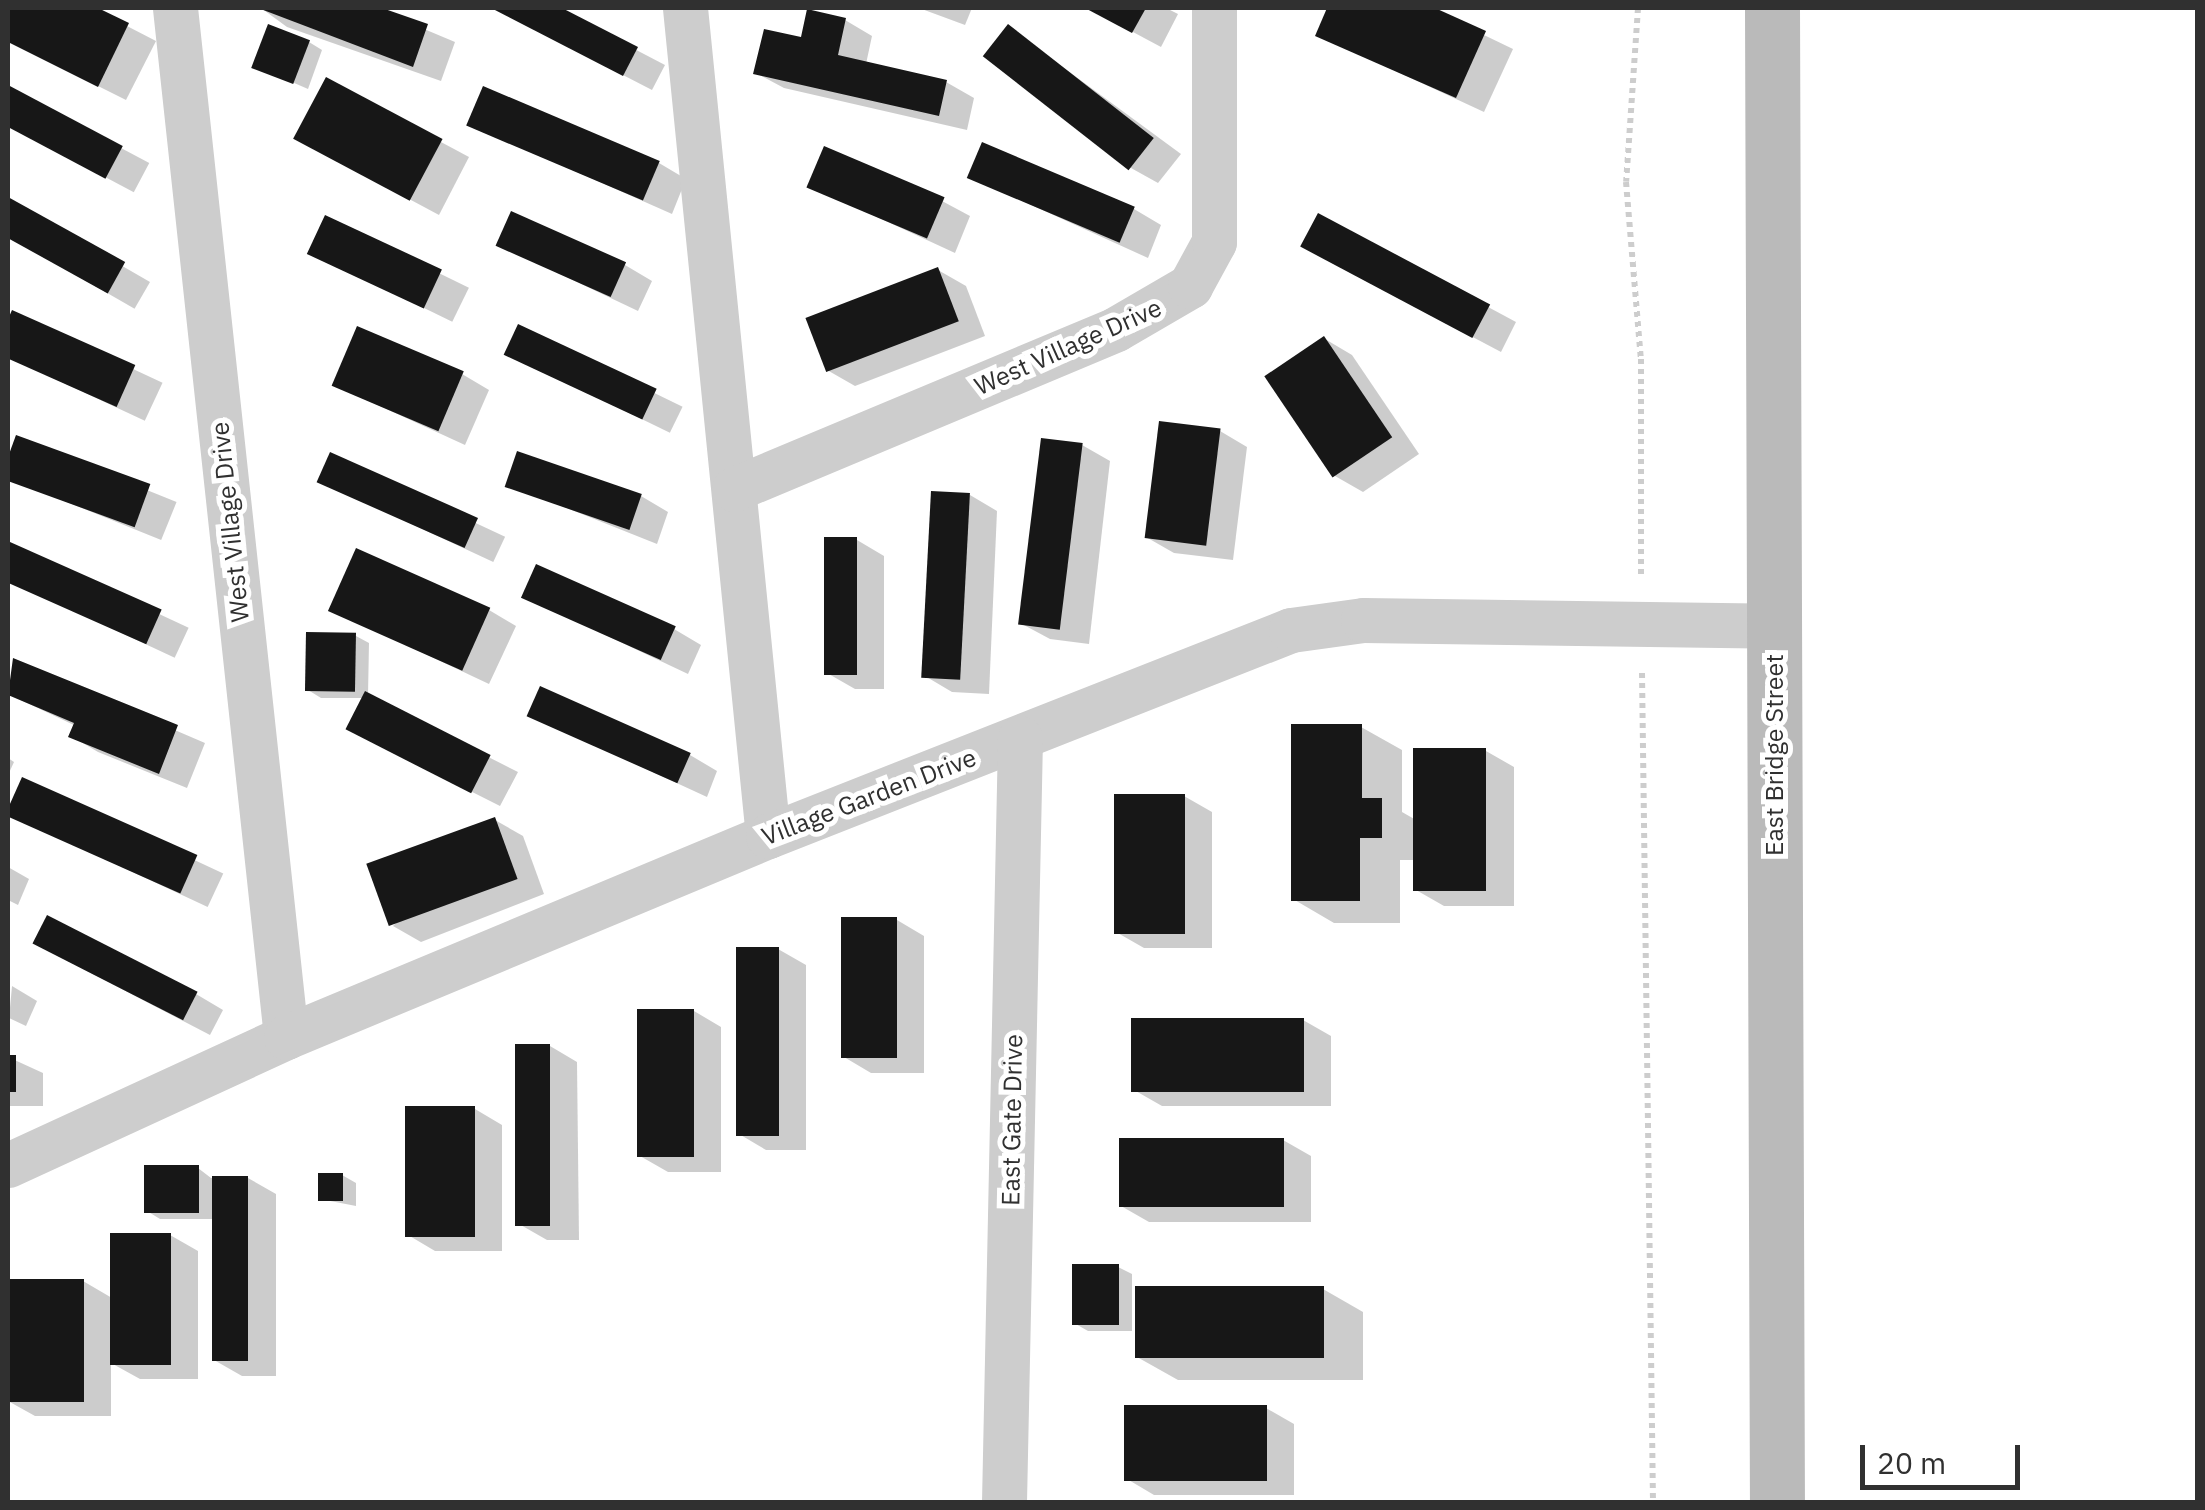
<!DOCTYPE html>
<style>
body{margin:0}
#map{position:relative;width:2205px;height:1510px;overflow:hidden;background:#fff;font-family:"IBM Plex Sans",sans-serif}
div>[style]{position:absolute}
.shadow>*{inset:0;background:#0003;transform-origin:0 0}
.building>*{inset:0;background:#171717;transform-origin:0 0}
.path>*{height:6px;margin-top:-3px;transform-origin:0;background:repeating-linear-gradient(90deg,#cdcdcd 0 5px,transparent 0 10px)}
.minor>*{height:45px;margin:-22.5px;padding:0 22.5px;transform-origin:22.5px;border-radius:22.5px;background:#cdcdcd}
.secondary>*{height:55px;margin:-27.5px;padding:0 27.5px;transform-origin:27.5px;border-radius:27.5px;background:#bababa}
span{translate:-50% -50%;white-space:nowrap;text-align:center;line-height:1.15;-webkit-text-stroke:10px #fff;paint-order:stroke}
.street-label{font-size:25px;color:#303030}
.frame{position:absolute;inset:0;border:10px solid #303030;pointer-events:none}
.scale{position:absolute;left:1860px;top:1445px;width:160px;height:45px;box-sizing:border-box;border:5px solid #303030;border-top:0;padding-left:12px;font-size:30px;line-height:35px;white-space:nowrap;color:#303030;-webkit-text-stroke:8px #fff;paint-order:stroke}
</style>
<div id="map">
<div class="shadow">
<i style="clip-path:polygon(8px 8px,92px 8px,156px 41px,126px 100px,8px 41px)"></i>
<i style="clip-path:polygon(261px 8px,374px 8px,455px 42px,441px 81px,287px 27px)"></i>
<i style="clip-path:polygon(493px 8px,556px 8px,665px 65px,652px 90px)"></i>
<i style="clip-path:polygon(919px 8px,972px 8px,965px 25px)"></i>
<i style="clip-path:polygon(1088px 8px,1166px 8px,1178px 14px,1161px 47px)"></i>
<i style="clip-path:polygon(1330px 8px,1428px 8px,1513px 49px,1484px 112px,1318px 35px)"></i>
<i style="clip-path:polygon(845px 20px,872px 36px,866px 64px,946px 82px,974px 98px,967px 130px,784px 88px,756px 73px)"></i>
<i style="clip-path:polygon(1008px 27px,1181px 154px,1158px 183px,1131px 168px)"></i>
<i style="clip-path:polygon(309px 42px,322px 50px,308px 89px,255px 66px)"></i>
<i style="clip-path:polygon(327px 81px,469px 157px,439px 215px,325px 154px)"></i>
<i style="left:8px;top:88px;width:160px;height:33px;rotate:28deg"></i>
<i style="clip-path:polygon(469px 124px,659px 163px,686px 179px,672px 214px)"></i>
<i style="clip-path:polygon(970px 177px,1134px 209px,1161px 225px,1148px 258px)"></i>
<i style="clip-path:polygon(810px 186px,942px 201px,970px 216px,955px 253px)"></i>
<i style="left:8px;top:200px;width:164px;height:31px;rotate:30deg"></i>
<i style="clip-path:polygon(1319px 216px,1516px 322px,1501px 352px,1331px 262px)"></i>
<i style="left:326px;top:218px;width:159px;height:38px;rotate:26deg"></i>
<i style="clip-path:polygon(499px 245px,625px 265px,652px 281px,638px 311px)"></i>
<i style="clip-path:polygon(938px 270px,966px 286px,985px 336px,855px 386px,827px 370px)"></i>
<i style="left:13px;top:313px;width:165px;height:42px;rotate:25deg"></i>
<i style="left:519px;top:327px;width:182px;height:29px;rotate:26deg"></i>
<i style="clip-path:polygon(1325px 339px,1352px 355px,1419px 454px,1363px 492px,1335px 476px)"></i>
<i style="clip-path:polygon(462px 374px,489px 390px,465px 445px,334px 385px)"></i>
<i style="clip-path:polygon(1220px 431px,1247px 447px,1233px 560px,1174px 553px,1146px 537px)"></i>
<i style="left:18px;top:438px;width:171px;height:41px;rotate:22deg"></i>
<i style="clip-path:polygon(1082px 445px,1110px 461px,1089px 644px,1050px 639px,1022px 624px)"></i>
<i style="left:332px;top:456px;width:191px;height:28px;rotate:25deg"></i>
<i style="clip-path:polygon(509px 485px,641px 496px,668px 512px,657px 544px)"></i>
<i style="clip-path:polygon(970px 495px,997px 511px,989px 694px,952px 692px,925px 676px)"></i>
<i style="clip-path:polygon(857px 540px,884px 556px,884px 689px,855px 689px,827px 673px)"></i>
<i style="left:11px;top:545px;width:196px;height:33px;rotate:25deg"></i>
<i style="clip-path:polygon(523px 596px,674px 629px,701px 645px,688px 674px)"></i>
<i style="clip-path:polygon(332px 610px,489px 610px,516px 626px,489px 684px)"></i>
<i style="clip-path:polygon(356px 636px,369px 643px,368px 696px,518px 772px,500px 806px,377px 744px,364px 698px,321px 698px,308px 690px)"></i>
<i style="clip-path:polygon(14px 661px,205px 743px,187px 788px,98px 752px,71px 736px,76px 726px,8px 694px)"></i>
<i style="clip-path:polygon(529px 715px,690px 755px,717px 771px,707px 797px)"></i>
<i style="clip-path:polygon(1361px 727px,1402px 750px,1402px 812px,1416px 820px,1486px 751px,1514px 767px,1514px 906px,1444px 906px,1416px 890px,1416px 860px,1400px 860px,1400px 923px,1334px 923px,1293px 899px)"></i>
<i style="clip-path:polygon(8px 758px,14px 762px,8px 775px)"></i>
<i style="left:23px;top:780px;width:221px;height:37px;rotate:25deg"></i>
<i style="clip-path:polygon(1184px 796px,1212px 812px,1212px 948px,1144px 948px,1116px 932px)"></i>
<i style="clip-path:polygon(495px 820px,523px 836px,544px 894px,421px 942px,393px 926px)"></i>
<i style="clip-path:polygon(8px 867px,29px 879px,18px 905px,8px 900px)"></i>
<i style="clip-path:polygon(897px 920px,924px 936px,924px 1073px,871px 1073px,844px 1057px)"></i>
<i style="clip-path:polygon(778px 949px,806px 965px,806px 1150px,766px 1150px,739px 1134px)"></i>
<i style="clip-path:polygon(64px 959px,196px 994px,223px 1010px,210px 1035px)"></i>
<i style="clip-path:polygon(12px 986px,37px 1001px,26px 1026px,9px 1018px)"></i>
<i style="clip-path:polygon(694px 1011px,721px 1027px,721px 1172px,668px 1172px,640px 1156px)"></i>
<i style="clip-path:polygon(1303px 1020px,1331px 1036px,1331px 1106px,1162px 1106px,1134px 1090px)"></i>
<i style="clip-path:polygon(550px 1046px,577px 1062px,579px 1240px,547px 1240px,519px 1224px)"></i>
<i style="clip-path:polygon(8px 1057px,43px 1073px,43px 1106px,8px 1106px)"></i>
<i style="clip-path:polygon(475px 1109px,502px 1125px,502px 1251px,435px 1251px,408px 1235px)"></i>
<i style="clip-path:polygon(1283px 1140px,1311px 1156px,1311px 1222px,1149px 1222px,1121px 1206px)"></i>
<i style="clip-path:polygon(198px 1168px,211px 1178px,248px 1178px,276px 1194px,276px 1376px,242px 1376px,214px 1360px,214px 1219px,160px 1219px,147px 1211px)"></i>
<i style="clip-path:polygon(342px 1175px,356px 1183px,356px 1206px,320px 1199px)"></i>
<i style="clip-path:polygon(170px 1235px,198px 1251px,198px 1379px,140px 1379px,111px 1363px,111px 1416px,35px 1416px,8px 1401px,8px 1281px,83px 1281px,112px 1298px)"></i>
<i style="clip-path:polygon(1118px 1267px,1132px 1274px,1132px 1331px,1088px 1331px,1074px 1323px)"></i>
<i style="clip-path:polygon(1323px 1289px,1363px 1312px,1363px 1380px,1178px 1380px,1137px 1357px)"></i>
<i style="clip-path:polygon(1266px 1408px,1294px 1424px,1294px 1495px,1154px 1495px,1127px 1479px)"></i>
</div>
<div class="building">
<i style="clip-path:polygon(8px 8px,98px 8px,129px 23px,98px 87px,8px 42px)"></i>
<i style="clip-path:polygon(258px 8px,382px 8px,428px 24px,413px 67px)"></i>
<i style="clip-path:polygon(491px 8px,562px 8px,638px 47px,623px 76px)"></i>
<i style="clip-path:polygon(1085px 8px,1146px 8px,1132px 33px)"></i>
<i style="clip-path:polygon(1327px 8px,1435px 8px,1486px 31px,1456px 98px,1315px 36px)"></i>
<i style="clip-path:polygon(807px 9px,846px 18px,838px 55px,947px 80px,939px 116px,753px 74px,764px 29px,801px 37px)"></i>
<i style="left:268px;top:24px;width:45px;height:47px;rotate:21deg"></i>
<i style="left:1008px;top:24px;width:185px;height:41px;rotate:38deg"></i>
<i style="left:326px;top:77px;width:132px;height:70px;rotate:28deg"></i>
<i style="left:8px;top:85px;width:130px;height:37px;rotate:28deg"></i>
<i style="left:483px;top:86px;width:192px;height:43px;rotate:23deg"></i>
<i style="left:982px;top:142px;width:166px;height:39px;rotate:23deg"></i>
<i style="left:824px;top:146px;width:131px;height:45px;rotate:23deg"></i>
<i style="left:8px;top:197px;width:134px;height:36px;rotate:29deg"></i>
<i style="left:511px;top:211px;width:126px;height:38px;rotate:24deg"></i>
<i style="left:1318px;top:213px;width:195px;height:38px;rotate:28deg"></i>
<i style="left:325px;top:215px;width:129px;height:43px;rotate:25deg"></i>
<i style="left:938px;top:267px;width:58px;height:142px;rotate:69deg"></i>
<i style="left:12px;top:310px;width:135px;height:46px;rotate:24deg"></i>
<i style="left:518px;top:324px;width:153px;height:34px;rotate:25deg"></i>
<i style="left:357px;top:326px;width:116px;height:65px;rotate:23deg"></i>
<i style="left:1324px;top:336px;width:122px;height:72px;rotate:56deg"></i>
<i style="left:1159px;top:421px;width:62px;height:118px;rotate:7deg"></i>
<i style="left:16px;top:435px;width:143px;height:46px;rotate:20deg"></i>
<i style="left:1041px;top:438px;width:42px;height:188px;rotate:7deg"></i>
<i style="left:517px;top:451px;width:132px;height:38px;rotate:19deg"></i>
<i style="left:330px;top:452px;width:162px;height:33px;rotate:24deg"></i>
<i style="left:931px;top:491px;width:39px;height:187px;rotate:3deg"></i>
<i style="left:824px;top:537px;width:33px;height:138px"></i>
<i style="left:10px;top:542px;width:166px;height:38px;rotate:24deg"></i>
<i style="left:356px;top:548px;width:147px;height:69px;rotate:24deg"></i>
<i style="left:536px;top:564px;width:153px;height:37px;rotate:24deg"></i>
<i style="left:306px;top:632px;width:50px;height:59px;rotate:1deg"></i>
<i style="clip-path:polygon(13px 658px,178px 725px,159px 774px,68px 737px,74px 723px,8px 695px)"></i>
<i style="left:540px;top:686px;width:165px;height:33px;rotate:24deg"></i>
<i style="left:365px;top:691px;width:141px;height:43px;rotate:27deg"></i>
<i style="clip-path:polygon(1291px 724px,1362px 724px,1362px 798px,1382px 798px,1382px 838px,1360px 838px,1360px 901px,1291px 901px)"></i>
<i style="left:1413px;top:748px;width:73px;height:143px"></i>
<i style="left:22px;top:777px;width:192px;height:42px;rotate:24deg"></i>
<i style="left:1114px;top:794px;width:71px;height:140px"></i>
<i style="left:495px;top:817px;width:66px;height:137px;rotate:70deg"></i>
<i style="left:47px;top:915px;width:169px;height:32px;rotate:27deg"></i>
<i style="left:841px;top:917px;width:56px;height:141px"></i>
<i style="left:736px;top:947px;width:43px;height:189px"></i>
<i style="left:637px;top:1009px;width:57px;height:148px"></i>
<i style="left:1131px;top:1018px;width:173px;height:74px"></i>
<i style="left:515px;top:1044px;width:35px;height:182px"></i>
<i style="left:8px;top:1055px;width:8px;height:37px"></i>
<i style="left:405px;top:1106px;width:70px;height:131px"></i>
<i style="left:1119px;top:1138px;width:165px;height:69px"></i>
<i style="left:144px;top:1165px;width:55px;height:48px"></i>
<i style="left:318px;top:1173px;width:25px;height:28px"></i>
<i style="left:212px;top:1176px;width:36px;height:185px"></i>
<i style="left:110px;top:1233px;width:61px;height:132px"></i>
<i style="left:1072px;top:1264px;width:47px;height:61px"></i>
<i style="left:8px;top:1279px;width:76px;height:123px"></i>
<i style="left:1135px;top:1286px;width:189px;height:72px"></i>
<i style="left:1124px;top:1405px;width:143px;height:76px"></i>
</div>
<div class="path">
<i style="left:1638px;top:8px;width:174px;rotate:93.9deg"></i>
<i style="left:1626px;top:182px;width:178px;rotate:85.2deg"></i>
<i style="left:1641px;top:359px;width:216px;rotate:90deg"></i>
<i style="left:1642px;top:673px;width:829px;rotate:89.24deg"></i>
</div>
<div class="minor">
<i style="left:175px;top:8px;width:1035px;rotate:83.84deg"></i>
<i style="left:685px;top:8px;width:832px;rotate:84.28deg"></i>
<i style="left:734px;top:489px;width:414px;rotate:-22.7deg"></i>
<i style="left:1116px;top:329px;width:86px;rotate:-30.2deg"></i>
<i style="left:1190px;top:286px;width:50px;rotate:-61.4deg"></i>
<i style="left:1214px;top:242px;width:234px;rotate:-90deg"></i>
<i style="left:8px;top:1165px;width:306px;rotate:-24.7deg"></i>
<i style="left:286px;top:1037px;width:522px;rotate:-22.64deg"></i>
<i style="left:768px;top:836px;width:562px;rotate:-21.5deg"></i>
<i style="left:1291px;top:630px;width:73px;rotate:-7.9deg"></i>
<i style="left:1363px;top:620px;width:411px;rotate:0.8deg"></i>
<i style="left:1004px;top:1502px;width:764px;rotate:-88.8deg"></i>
</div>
<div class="secondary">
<i style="left:1772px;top:8px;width:1494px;rotate:89.81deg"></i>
</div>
<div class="street-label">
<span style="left:1068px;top:347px;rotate:-24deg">West Village Drive</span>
<span style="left:230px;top:522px;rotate:-96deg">West Village Drive</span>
<span style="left:1774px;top:755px;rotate:-90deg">East Bridge Street</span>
<span style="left:869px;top:797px;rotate:-21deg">Village Garden Drive</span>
<span style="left:1012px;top:1120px;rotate:-89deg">East Gate Drive</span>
</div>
<div class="frame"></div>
<div class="scale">20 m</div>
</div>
